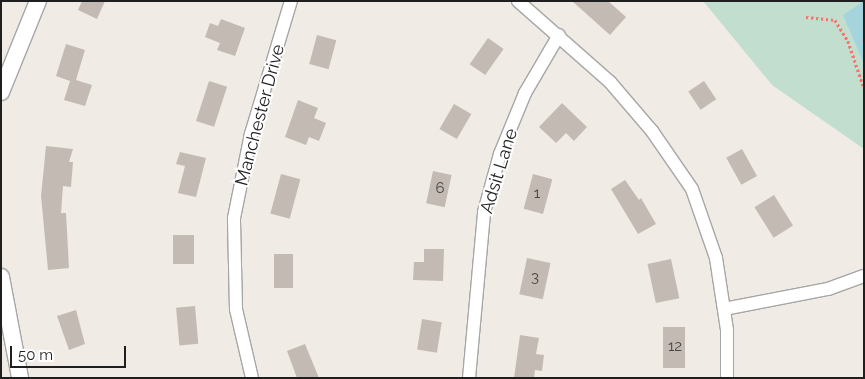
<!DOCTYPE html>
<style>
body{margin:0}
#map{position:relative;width:865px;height:379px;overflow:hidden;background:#f0ebe5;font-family:Raleway,sans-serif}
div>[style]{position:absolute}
.wetland>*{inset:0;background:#c2decf}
.water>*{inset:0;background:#a5d4dd}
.building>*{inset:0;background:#c4bab4;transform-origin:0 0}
.path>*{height:2.5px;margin-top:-1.25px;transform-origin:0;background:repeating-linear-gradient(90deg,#fa716c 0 2.5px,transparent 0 5px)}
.roads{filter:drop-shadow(1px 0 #a6a6a6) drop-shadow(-1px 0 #a6a6a6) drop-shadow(0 1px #a6a6a6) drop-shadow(0 -1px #a6a6a6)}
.minor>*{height:12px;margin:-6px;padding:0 6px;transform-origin:6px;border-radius:6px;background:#fff}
.tertiary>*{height:16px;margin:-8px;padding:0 8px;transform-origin:8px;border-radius:8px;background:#fff}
span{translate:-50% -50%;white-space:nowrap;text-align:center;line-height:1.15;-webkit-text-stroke:4px #fff;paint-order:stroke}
.number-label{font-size:15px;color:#484644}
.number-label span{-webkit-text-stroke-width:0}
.street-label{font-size:18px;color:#1f1f1f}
.frame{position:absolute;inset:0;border:2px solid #1f1f1f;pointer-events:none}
.scale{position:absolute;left:10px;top:346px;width:116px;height:22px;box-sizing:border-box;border:2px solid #1f1f1f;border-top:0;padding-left:6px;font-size:15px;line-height:18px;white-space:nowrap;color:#1f1f1f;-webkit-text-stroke:4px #fff;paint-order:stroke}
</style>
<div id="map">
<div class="wetland">
<i style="clip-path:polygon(703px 1px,864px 1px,864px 149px,772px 85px)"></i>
</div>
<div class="water">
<i style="clip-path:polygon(864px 1px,864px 64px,843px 15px)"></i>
</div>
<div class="building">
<i style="clip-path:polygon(82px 1px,105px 1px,97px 19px,78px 10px)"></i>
<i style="clip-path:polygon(572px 1px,608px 1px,626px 17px,610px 35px)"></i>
<i style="clip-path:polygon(221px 19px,245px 28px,235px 56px,217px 50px,220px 43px,205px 37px,210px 23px,218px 26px)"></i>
<i style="left:317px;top:35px;width:20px;height:30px;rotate:15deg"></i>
<i style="left:488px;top:38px;width:19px;height:32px;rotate:35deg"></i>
<i style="clip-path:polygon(66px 44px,85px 50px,76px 80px,92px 85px,85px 106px,64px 100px,70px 81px,56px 76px)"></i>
<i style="left:209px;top:81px;width:19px;height:42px;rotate:18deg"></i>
<i style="left:704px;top:81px;width:22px;height:19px;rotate:56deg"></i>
<i style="clip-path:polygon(298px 100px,318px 108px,314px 118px,326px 123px,319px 141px,309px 137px,306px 145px,285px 137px)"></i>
<i style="clip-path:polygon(562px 103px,587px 127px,574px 141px,566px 133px,556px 143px,539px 127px)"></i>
<i style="left:454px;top:104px;width:20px;height:29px;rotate:30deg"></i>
<i style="clip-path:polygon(46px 146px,73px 149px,69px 162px,73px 162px,71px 187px,63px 186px,61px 213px,66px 213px,69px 268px,48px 270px,41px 196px)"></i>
<i style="left:742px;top:149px;width:31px;height:18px;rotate:61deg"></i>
<i style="clip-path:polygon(180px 152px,206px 158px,196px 197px,178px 193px,185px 166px,176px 164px)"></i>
<i style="left:433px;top:171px;width:19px;height:33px;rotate:12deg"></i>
<i style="left:281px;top:174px;width:20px;height:41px;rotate:15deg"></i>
<i style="left:533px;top:174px;width:20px;height:36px;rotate:15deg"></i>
<i style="clip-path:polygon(625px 180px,639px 200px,641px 198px,656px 224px,638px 234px,611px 189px)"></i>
<i style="left:774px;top:195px;width:36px;height:23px;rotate:58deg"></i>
<i style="left:173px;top:235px;width:21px;height:29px"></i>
<i style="clip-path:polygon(424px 249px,444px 249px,443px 281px,413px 280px,414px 262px,424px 262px)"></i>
<i style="left:274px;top:254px;width:19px;height:34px"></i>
<i style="left:527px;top:258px;width:24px;height:37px;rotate:12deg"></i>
<i style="left:671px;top:259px;width:40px;height:24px;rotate:78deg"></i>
<i style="left:195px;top:306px;width:38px;height:19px;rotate:85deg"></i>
<i style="clip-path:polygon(76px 310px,85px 344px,69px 350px,57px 316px)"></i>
<i style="left:422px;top:319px;width:20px;height:31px;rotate:9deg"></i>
<i style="left:663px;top:327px;width:22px;height:41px"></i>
<i style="clip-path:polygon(520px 335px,539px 338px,536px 354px,544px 355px,542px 371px,535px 370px,534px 378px,514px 378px)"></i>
<i style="clip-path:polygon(305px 344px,319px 378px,297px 378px,287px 351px)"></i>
</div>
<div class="path">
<i style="left:806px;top:17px;width:29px;rotate:6deg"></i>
<i style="left:835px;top:20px;width:25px;rotate:58deg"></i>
<i style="left:848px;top:41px;width:50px;rotate:71.2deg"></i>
</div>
<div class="roads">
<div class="minor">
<i style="left:518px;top:1px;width:123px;rotate:41.4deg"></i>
<i style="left:610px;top:82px;width:65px;rotate:49.4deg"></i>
<i style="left:652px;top:131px;width:70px;rotate:55.4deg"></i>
<i style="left:692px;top:189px;width:73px;rotate:70.8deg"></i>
<i style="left:716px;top:258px;width:73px;rotate:81.3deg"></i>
<i style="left:727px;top:330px;width:48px;rotate:90deg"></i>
<i style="left:724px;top:309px;width:106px;rotate:-10.9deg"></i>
<i style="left:828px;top:289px;width:38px;rotate:-20deg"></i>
<i style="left:252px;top:378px;width:71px;rotate:-103.1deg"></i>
<i style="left:236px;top:309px;width:91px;rotate:-91.3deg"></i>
<i style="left:234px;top:218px;width:86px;rotate:-78.6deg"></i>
<i style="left:251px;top:134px;width:139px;rotate:-73.3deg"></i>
<i style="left:469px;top:378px;width:167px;rotate:-84.8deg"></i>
<i style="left:484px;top:212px;width:60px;rotate:-74.6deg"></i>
<i style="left:500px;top:154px;width:66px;rotate:-67.7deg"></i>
<i style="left:525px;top:93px;width:67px;rotate:-59.6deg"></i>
</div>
<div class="tertiary">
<i style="left:1px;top:92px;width:98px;rotate:-67.9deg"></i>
<i style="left:1px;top:277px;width:103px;rotate:79.3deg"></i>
</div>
</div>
<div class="number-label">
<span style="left:440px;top:189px">6</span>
<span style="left:537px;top:194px">1</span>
<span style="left:535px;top:278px">3</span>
<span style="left:675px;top:347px">12</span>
</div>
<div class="street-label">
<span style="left:260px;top:115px;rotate:-75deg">Manchester Drive</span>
<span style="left:499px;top:171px;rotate:-73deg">Adsit Lane</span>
</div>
<div class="frame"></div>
<div class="scale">50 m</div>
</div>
